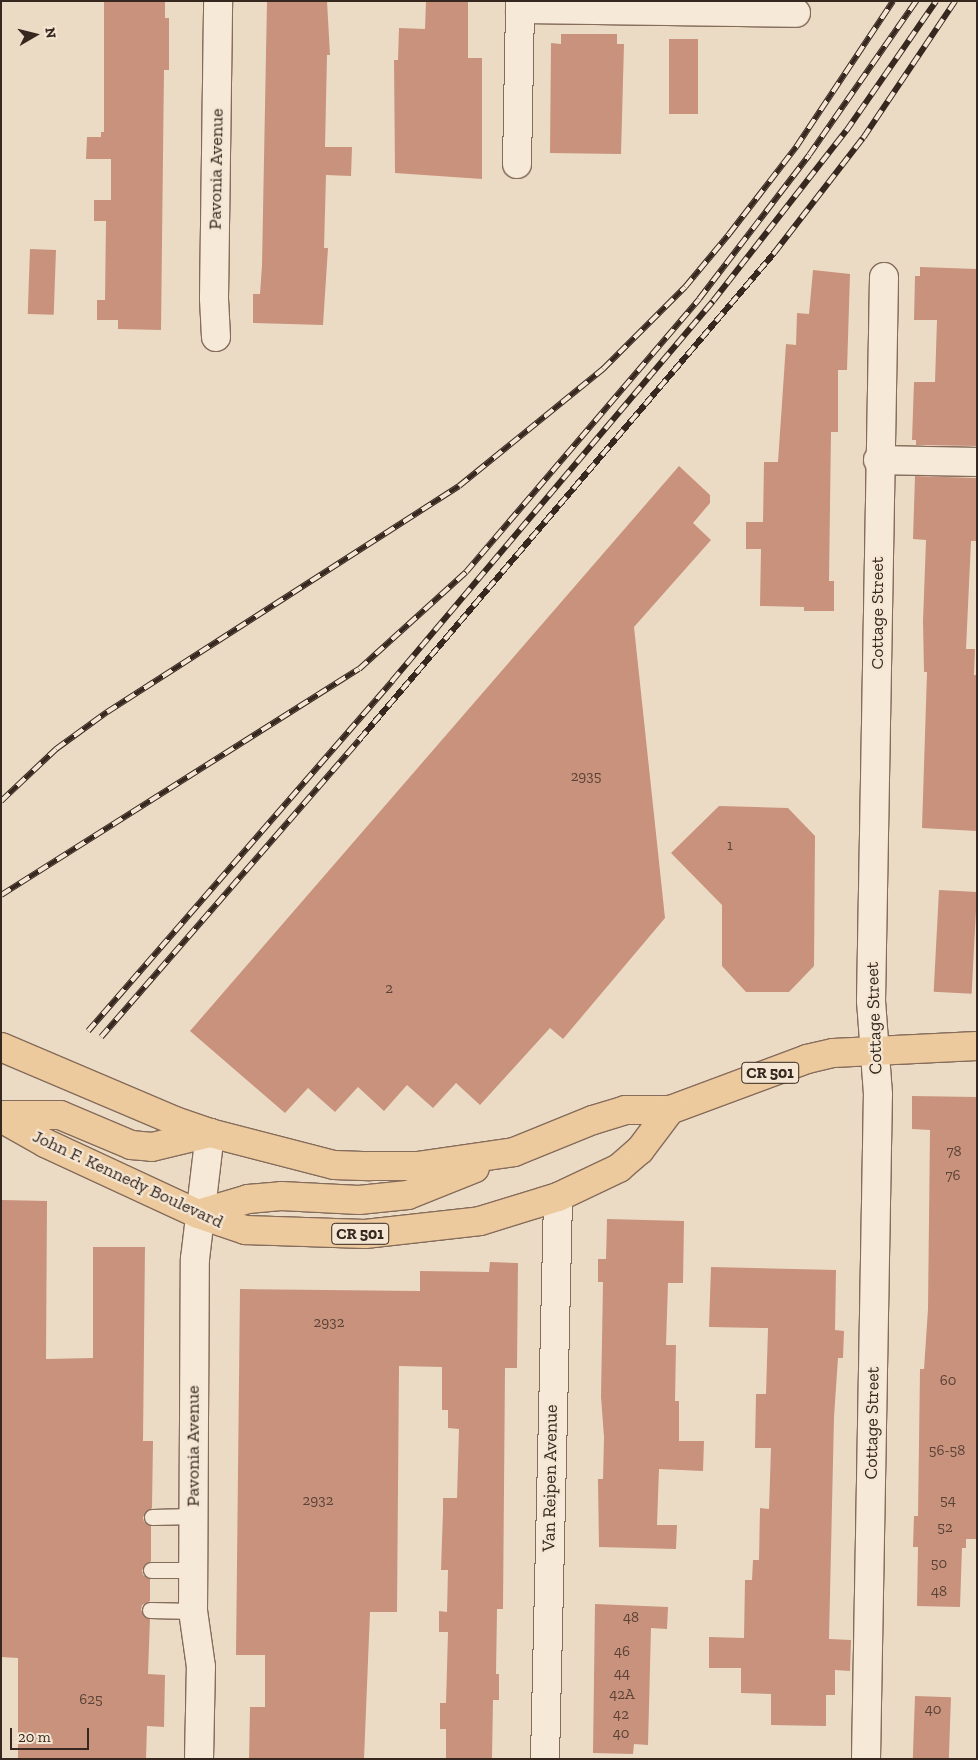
<!DOCTYPE html>
<style>
body{margin:0}
#map{position:relative;width:978px;height:1760px;overflow:hidden;background:#ecdbc4;font-family:"Zilla Slab",serif}
div>[style]{position:absolute}
.building>*{inset:0;background:#c8927c;transform-origin:0 0}
.roads{filter:drop-shadow(1px 0 #856c5b) drop-shadow(-1px 0 #856c5b) drop-shadow(0 1px #856c5b) drop-shadow(0 -1px #856c5b)}
.service>*{height:15px;margin:-7.5px;padding:0 7.5px;transform-origin:7.5px;border-radius:7.5px;background:#f7e9d7}
.minor>*{height:28px;margin:-14px;padding:0 14px;transform-origin:14px;border-radius:14px;background:#f7e9d7}
.tertiary>*{height:28px;margin:-14px;padding:0 14px;transform-origin:14px;border-radius:14px;background:#f7e9d7}
.primary>*{height:28px;margin:-14px;padding:0 14px;transform-origin:14px;border-radius:14px;background:#edca9e}
.rail>*{height:5.5px;margin-top:-2.75px;transform-origin:0;background:repeating-linear-gradient(90deg,#f4e6d3 0 11px,#36271f 0 22px);box-sizing:border-box;border-block:1px solid #36271f}
span{translate:-50% -50%;white-space:nowrap;text-align:center;line-height:1.15;-webkit-text-stroke:4.5px #f4e6d3;paint-order:stroke}
.number-label{font-size:15px;color:#5a4236}
.number-label span{-webkit-text-stroke-width:0}
.shield-label span{padding:1px 4px;background:#f4e6d3;border:1px solid;border-radius:4px;-webkit-text-stroke-width:0}
.shield-label{font-size:16px;color:#36271f;font-weight:700}
.street-label{font-size:18px;color:#36271f}
.frame{position:absolute;inset:0;border:2px solid #36271f;pointer-events:none}
.north{position:absolute;left:10px;top:10px;width:50px;height:50px;-webkit-text-stroke:4px #f4e6d3;paint-order:stroke;rotate:82deg;font-size:14px;font-weight:700;line-height:20px;text-align:center;color:#36271f}
.north::after{content:'';display:block;margin:auto;width:18px;height:22px;background:#36271f;clip-path:polygon(50% 0,100% 100%,50% 72%,0 100%)}
.scale{position:absolute;left:10px;top:1728px;width:79px;height:22px;box-sizing:border-box;border:2px solid #36271f;border-top:0;padding-left:6px;font-size:15px;line-height:18px;white-space:nowrap;color:#36271f;-webkit-text-stroke:4px #f4e6d3;paint-order:stroke}
</style>
<div id="map">
<div class="building">
<i style="clip-path:polygon(104px 1px,165px 1px,165px 18px,169px 18px,169px 70px,164px 70px,161px 330px,118px 329px,118px 320px,97px 320px,97px 300px,105px 300px,106px 221px,94px 221px,94px 200px,111px 200px,111px 159px,86px 159px,87px 137px,101px 137px,101px 132px,104px 132px)"></i>
<i style="clip-path:polygon(267px 1px,327px 1px,330px 55px,327px 55px,325px 147px,352px 147px,351px 176px,326px 175px,324px 248px,328px 248px,323px 325px,253px 323px,253px 294px,260px 294px,262px 265px)"></i>
<i style="clip-path:polygon(426px 1px,468px 1px,468px 58px,482px 58px,482px 179px,395px 173px,394px 60px,398px 60px,399px 28px,425px 29px)"></i>
<i style="clip-path:polygon(561px 34px,617px 34px,617px 44px,624px 44px,621px 154px,550px 153px,551px 43px,561px 44px)"></i>
<i style="left:669px;top:39px;width:29px;height:75px"></i>
<i style="left:30px;top:249px;width:26px;height:65px;rotate:2deg"></i>
<i style="clip-path:polygon(920px 267px,977px 269px,977px 446px,916px 445px,916px 440px,912px 440px,914px 382px,935px 382px,937px 320px,914px 320px,915px 276px,920px 276px)"></i>
<i style="clip-path:polygon(813px 270px,850px 274px,847px 370px,838px 370px,838px 432px,831px 432px,829px 581px,834px 581px,834px 611px,804px 611px,804px 607px,760px 606px,761px 549px,746px 549px,746px 522px,763px 522px,764px 462px,778px 462px,786px 344px,796px 345px,797px 313px,809px 314px)"></i>
<i style="clip-path:polygon(679px 466px,710px 495px,710px 503px,693px 523px,711px 540px,634px 627px,665px 918px,563px 1039px,550px 1028px,480px 1105px,456px 1083px,433px 1108px,407px 1085px,384px 1111px,358px 1087px,335px 1112px,308px 1088px,285px 1113px,190px 1031px)"></i>
<i style="clip-path:polygon(915px 476px,977px 478px,977px 541px,971px 541px,966px 649px,975px 649px,974px 675px,977px 675px,977px 831px,922px 828px,927px 672px,924px 672px,923px 621px,926px 540px,913px 539px)"></i>
<i style="clip-path:polygon(719px 806px,788px 808px,815px 836px,814px 966px,789px 992px,746px 992px,722px 966px,722px 905px,671px 853px)"></i>
<i style="left:939px;top:890px;width:38px;height:102px;rotate:3deg"></i>
<i style="clip-path:polygon(912px 1096px,977px 1097px,977px 1539px,966px 1539px,966px 1548px,962px 1548px,960px 1607px,917px 1606px,918px 1547px,913px 1547px,914px 1516px,918px 1516px,920px 1369px,924px 1369px,928px 1309px,930px 1130px,912px 1129px)"></i>
<i style="clip-path:polygon(1px 1200px,47px 1201px,46px 1359px,93px 1358px,93px 1247px,145px 1247px,143px 1441px,153px 1441px,152px 1508px,143px 1517px,144px 1522px,151px 1526px,151px 1561px,142px 1570px,143px 1575px,150px 1579px,150px 1601px,142px 1605px,141px 1610px,150px 1619px,148px 1674px,165px 1675px,164px 1727px,147px 1726px,146px 1759px,18px 1759px,18px 1658px,1px 1657px)"></i>
<i style="clip-path:polygon(607px 1219px,684px 1221px,683px 1283px,668px 1283px,666px 1345px,676px 1345px,675px 1401px,679px 1401px,679px 1441px,704px 1441px,703px 1471px,659px 1469px,657px 1525px,677px 1525px,676px 1549px,599px 1547px,598px 1479px,603px 1479px,604px 1437px,601px 1397px,603px 1282px,598px 1282px,598px 1259px,606px 1259px)"></i>
<i style="clip-path:polygon(490px 1262px,518px 1263px,517px 1368px,505px 1368px,503px 1609px,497px 1609px,496px 1674px,499px 1674px,499px 1700px,493px 1700px,492px 1759px,446px 1759px,446px 1729px,440px 1729px,440px 1703px,446px 1703px,448px 1632px,439px 1632px,439px 1611px,447px 1612px,448px 1570px,441px 1570px,443px 1511px,443px 1498px,457px 1498px,459px 1429px,448px 1428px,448px 1410px,442px 1410px,442px 1367px,399px 1366px,397px 1612px,370px 1612px,364px 1759px,249px 1759px,250px 1707px,265px 1707px,265px 1655px,236px 1655px,240px 1289px,420px 1291px,420px 1271px,489px 1272px)"></i>
<i style="clip-path:polygon(711px 1267px,836px 1270px,835px 1330px,844px 1331px,843px 1358px,838px 1358px,834px 1417px,829px 1639px,851px 1640px,850px 1671px,835px 1670px,835px 1695px,826px 1695px,826px 1726px,771px 1725px,771px 1694px,741px 1693px,741px 1668px,709px 1668px,709px 1637px,744px 1638px,745px 1580px,752px 1580px,753px 1560px,759px 1560px,760px 1508px,769px 1509px,771px 1448px,755px 1448px,756px 1394px,766px 1394px,768px 1328px,709px 1327px)"></i>
<i style="clip-path:polygon(595px 1604px,668px 1607px,667px 1629px,651px 1628px,648px 1745px,634px 1744px,633px 1754px,593px 1753px)"></i>
<i style="left:915px;top:1696px;width:36px;height:63px;rotate:2deg"></i>
</div>
<div class="roads">
<div class="service">
<i style="left:152px;top:1517px;width:41px;rotate:-1.4deg"></i>
<i style="left:151px;top:1570px;width:43px"></i>
<i style="left:150px;top:1610px;width:43px;rotate:1.3deg"></i>
</div>
<div class="minor">
<i style="left:520px;top:9px;width:276px;rotate:0.8deg"></i>
<i style="left:517px;top:164px;width:163px;rotate:-88.9deg"></i>
<i style="left:216px;top:337px;width:39px;rotate:-93deg"></i>
<i style="left:214px;top:298px;width:297px;rotate:-89.2deg"></i>
<i style="left:878px;top:460px;width:99px;rotate:1.2deg"></i>
<i style="left:545px;top:1759px;width:562px;rotate:-88.67deg"></i>
<i style="left:866px;top:1759px;width:665px;rotate:-88.97deg"></i>
<i style="left:878px;top:1094px;width:93px;rotate:-94.3deg"></i>
<i style="left:871px;top:1001px;width:724px;rotate:-88.97deg"></i>
</div>
<div class="tertiary">
<i style="left:199px;top:1759px;width:92px;rotate:-88.8deg"></i>
<i style="left:201px;top:1667px;width:57px;rotate:-98.1deg"></i>
<i style="left:193px;top:1611px;width:352px;rotate:-89.7deg"></i>
<i style="left:195px;top:1259px;width:127px;rotate:-83.2deg"></i>
</div>
<div class="primary">
<i style="left:1px;top:1047px;width:189px;rotate:23deg"></i>
<i style="left:175px;top:1121px;width:37px;rotate:19deg"></i>
<i style="left:210px;top:1133px;width:128px;rotate:14.5deg"></i>
<i style="left:334px;top:1165px;width:36px;rotate:2deg"></i>
<i style="left:370px;top:1166px;width:47px"></i>
<i style="left:417px;top:1166px;width:98px;rotate:-8.2deg"></i>
<i style="left:514px;top:1152px;width:85px;rotate:-22.1deg"></i>
<i style="left:593px;top:1120px;width:34px;rotate:-17deg"></i>
<i style="left:625px;top:1110px;width:45px"></i>
<i style="left:670px;top:1110px;width:146px;rotate:-20.4deg"></i>
<i style="left:807px;top:1059px;width:27px;rotate:-13deg"></i>
<i style="left:833px;top:1053px;width:144px;rotate:-2.8deg"></i>
<i style="left:1px;top:1115px;width:59px"></i>
<i style="left:60px;top:1115px;width:77px;rotate:22.9deg"></i>
<i style="left:131px;top:1145px;width:21px;rotate:5deg"></i>
<i style="left:152px;top:1147px;width:60px;rotate:-13.6deg"></i>
<i style="left:1px;top:1118px;width:51px;rotate:29.6deg"></i>
<i style="left:45px;top:1143px;width:169px;rotate:24.9deg"></i>
<i style="left:198px;top:1214px;width:50px;rotate:18.8deg"></i>
<i style="left:245px;top:1230px;width:120px;rotate:1.9deg"></i>
<i style="left:365px;top:1234px;width:116px;rotate:-6.4deg"></i>
<i style="left:480px;top:1221px;width:82px;rotate:-17.1deg"></i>
<i style="left:558px;top:1197px;width:68px;rotate:-25.4deg"></i>
<i style="left:619px;top:1168px;width:28px;rotate:-41deg"></i>
<i style="left:640px;top:1150px;width:50px;rotate:-53.1deg"></i>
<i style="left:198px;top:1214px;width:52px;rotate:-16.7deg"></i>
<i style="left:248px;top:1199px;width:33px;rotate:-5deg"></i>
<i style="left:281px;top:1196px;width:78px;rotate:2.9deg"></i>
<i style="left:359px;top:1200px;width:49px;rotate:-5.8deg"></i>
<i style="left:408px;top:1195px;width:72px;rotate:-21.9deg"></i>
</div>
</div>
<div class="rail">
<i style="left:1px;top:801px;width:76px;rotate:-43.4deg"></i>
<i style="left:56px;top:749px;width:63px;rotate:-36deg"></i>
<i style="left:107px;top:712px;width:418px;rotate:-32.7deg"></i>
<i style="left:459px;top:486px;width:186px;rotate:-39.1deg"></i>
<i style="left:603px;top:369px;width:116px;rotate:-45deg"></i>
<i style="left:685px;top:287px;width:69px;rotate:-50.3deg"></i>
<i style="left:729px;top:234px;width:110px;rotate:-52.4deg"></i>
<i style="left:796px;top:147px;width:175px;rotate:-56.4deg"></i>
<i style="left:1px;top:895px;width:423px;rotate:-32.3deg"></i>
<i style="left:359px;top:669px;width:144px;rotate:-42.2deg"></i>
<i style="left:466px;top:572px;width:359px;rotate:-49.5deg"></i>
<i style="left:699px;top:299px;width:181px;rotate:-52.6deg"></i>
<i style="left:809px;top:155px;width:188px;rotate:-55.2deg"></i>
<i style="left:88px;top:1031px;width:464px;rotate:-49deg"></i>
<i style="left:392px;top:681px;width:497px;rotate:-49.8deg"></i>
<i style="left:713px;top:301px;width:216px;rotate:-52deg"></i>
<i style="left:846px;top:131px;width:158px;rotate:-55.3deg"></i>
<i style="left:101px;top:1037px;width:393px;rotate:-49deg"></i>
<i style="left:359px;top:740px;width:640px;rotate:-49.56deg"></i>
<i style="left:774px;top:253px;width:145px;rotate:-52.3deg"></i>
<i style="left:863px;top:138px;width:165px;rotate:-56.1deg"></i>
</div>
<div class="number-label">
<span style="left:586px;top:777px">2935</span>
<span style="left:730px;top:846px">1</span>
<span style="left:389px;top:989px">2</span>
<span style="left:954px;top:1152px">78</span>
<span style="left:953px;top:1176px">76</span>
<span style="left:329px;top:1323px">2932</span>
<span style="left:948px;top:1381px">60</span>
<span style="left:947px;top:1451px">56-58</span>
<span style="left:318px;top:1501px">2932</span>
<span style="left:948px;top:1501px">54</span>
<span style="left:945px;top:1528px">52</span>
<span style="left:939px;top:1564px">50</span>
<span style="left:939px;top:1592px">48</span>
<span style="left:631px;top:1618px">48</span>
<span style="left:622px;top:1652px">46</span>
<span style="left:622px;top:1674px">44</span>
<span style="left:622px;top:1695px">42A</span>
<span style="left:91px;top:1700px">625</span>
<span style="left:933px;top:1710px">40</span>
<span style="left:621px;top:1715px">42</span>
<span style="left:621px;top:1734px">40</span>
</div>
<div class="shield-label">
<span style="left:770px;top:1073px">CR 501</span>
<span style="left:360px;top:1234px">CR 501</span>
</div>
<div class="street-label">
<span style="left:216px;top:169px;rotate:-89deg">Pavonia Avenue</span>
<span style="left:877px;top:613px;rotate:-90deg">Cottage Street</span>
<span style="left:874px;top:1018px;rotate:-92deg">Cottage Street</span>
<span style="left:128px;top:1179px;rotate:25deg">John F. Kennedy Boulevard</span>
<span style="left:872px;top:1423px;rotate:-89deg">Cottage Street</span>
<span style="left:193px;top:1446px;rotate:-90deg">Pavonia Avenue</span>
<span style="left:550px;top:1478px;rotate:-89deg">Van Reipen Avenue</span>
</div>
<div class="frame"></div>
<div class="north">N</div>
<div class="scale">20 m</div>
</div>
